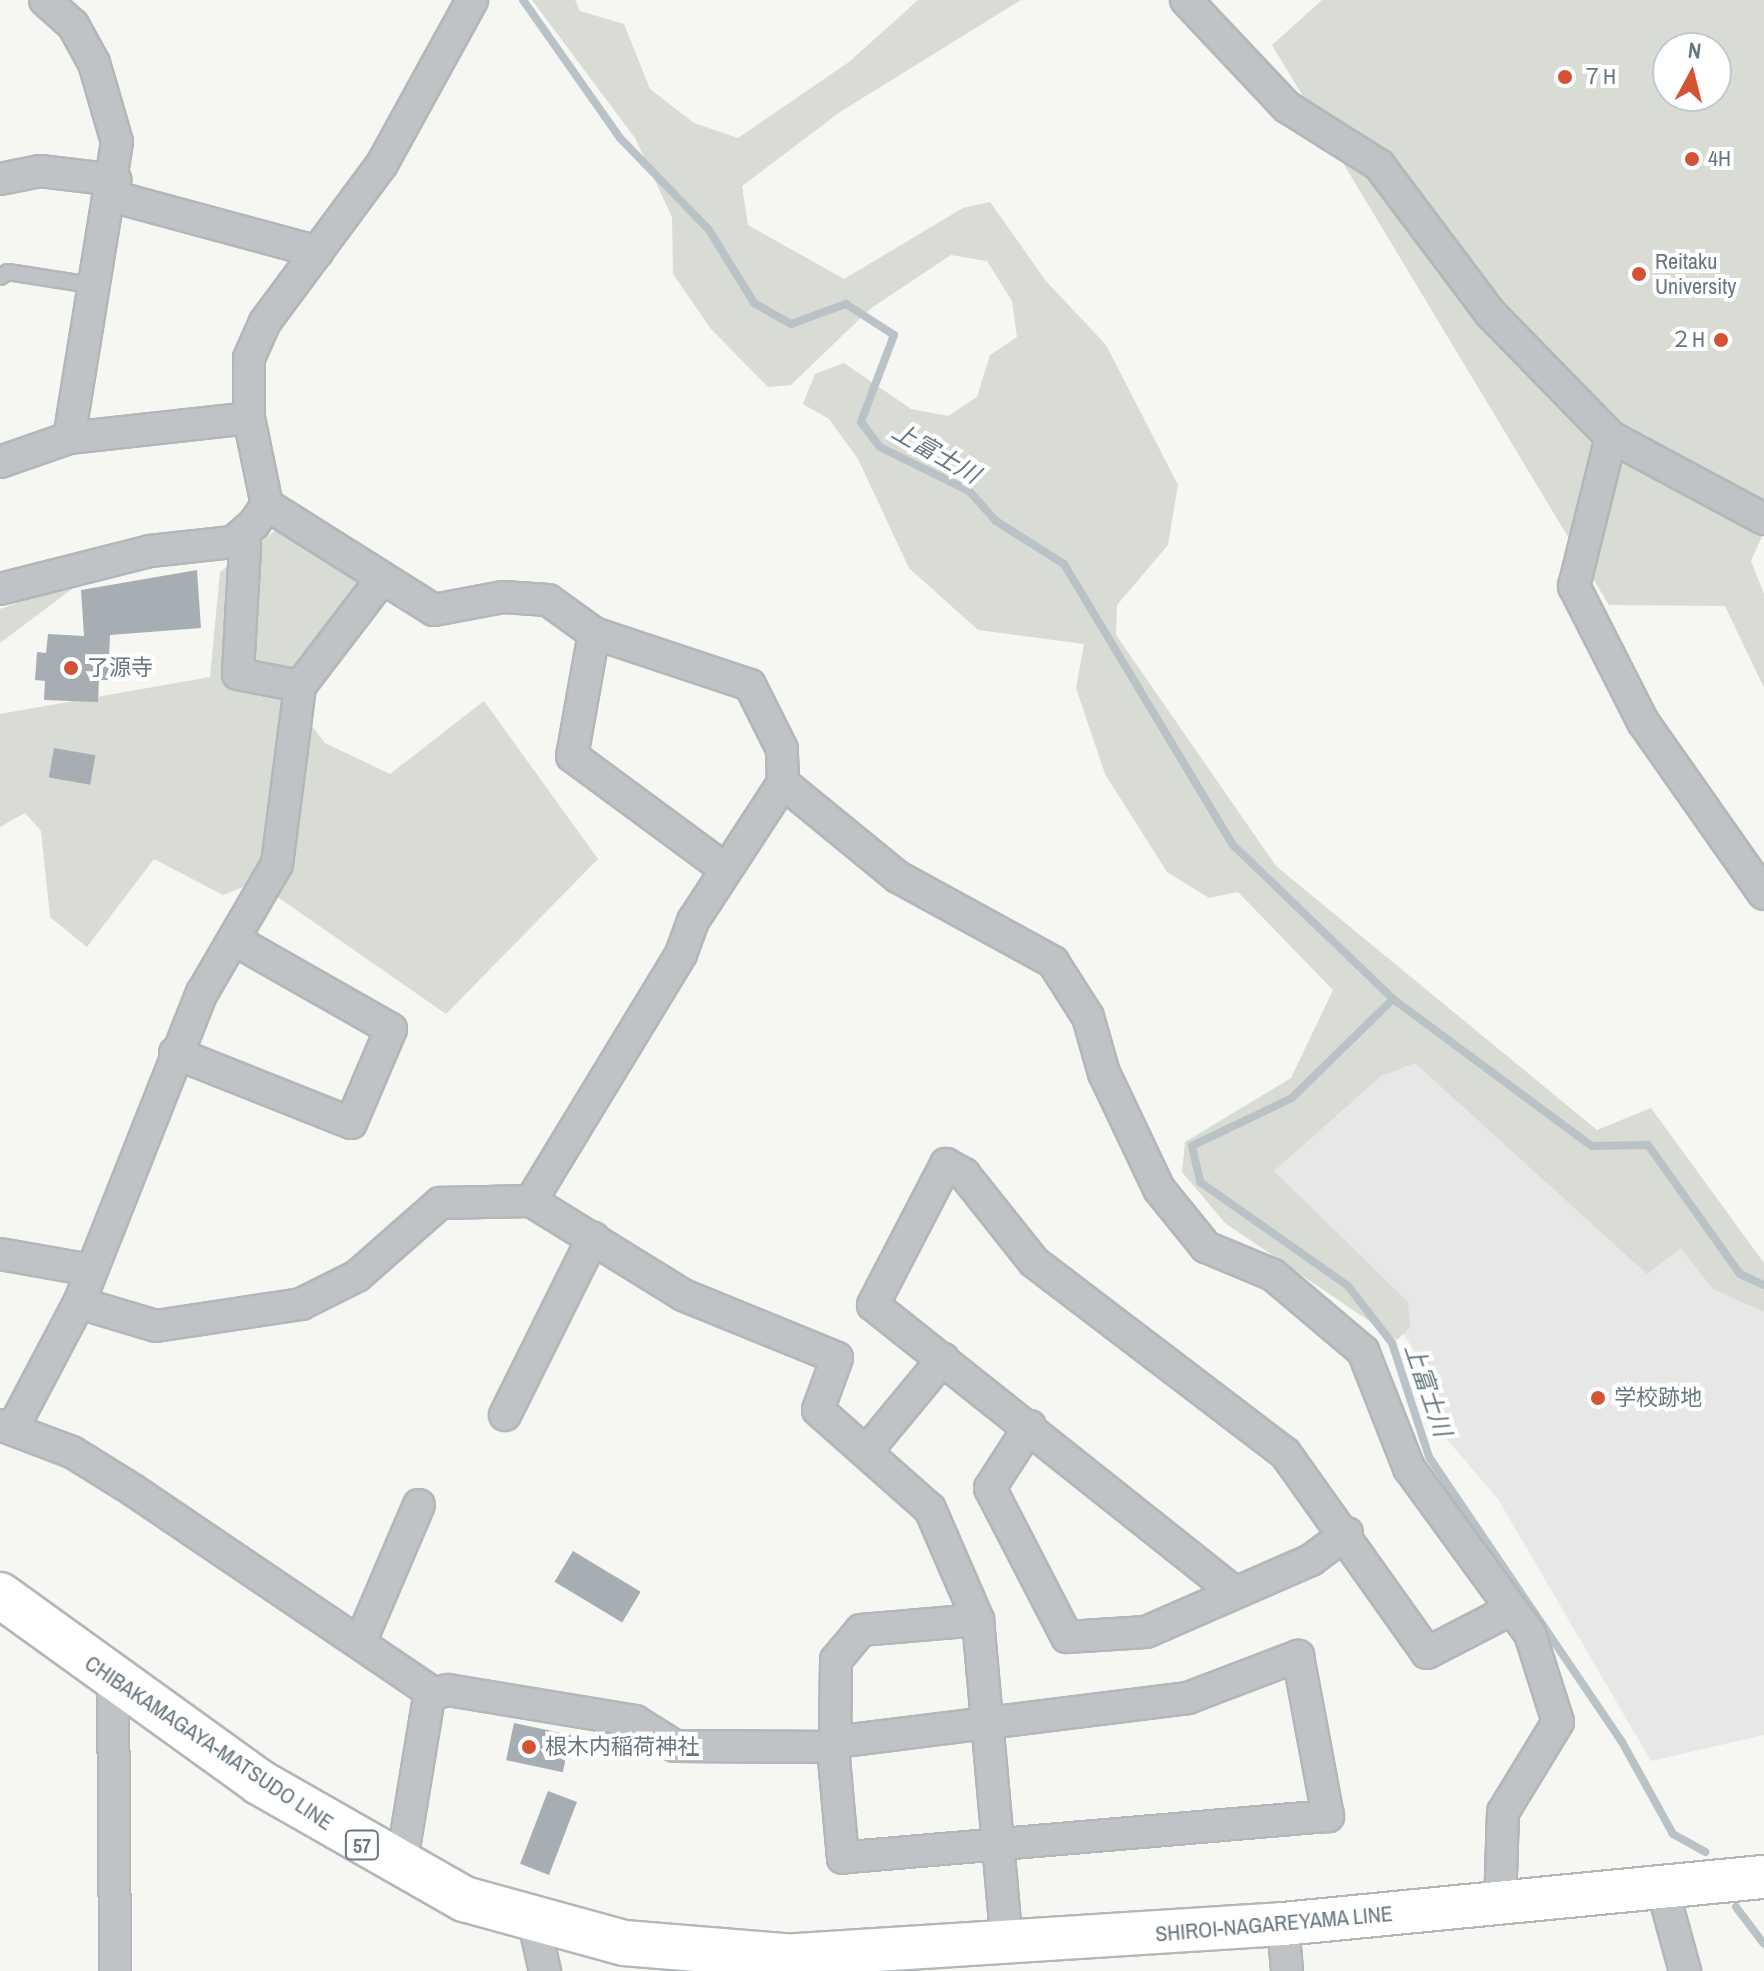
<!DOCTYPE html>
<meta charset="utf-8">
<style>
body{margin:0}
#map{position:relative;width:1764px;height:1971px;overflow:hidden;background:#f6f6f3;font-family:"Archivo Narrow","Noto Sans JP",sans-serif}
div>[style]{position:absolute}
.built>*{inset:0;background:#e6e7e6}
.green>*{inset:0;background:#d8dcd4}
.stream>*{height:8px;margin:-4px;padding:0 4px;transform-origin:4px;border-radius:4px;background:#b9c3c7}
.building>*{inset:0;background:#a7aeb3;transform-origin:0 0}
.roads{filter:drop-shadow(2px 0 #b2b7ba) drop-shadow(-2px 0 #b2b7ba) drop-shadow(0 2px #b2b7ba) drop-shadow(0 -2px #b2b7ba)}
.lane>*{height:14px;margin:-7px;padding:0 7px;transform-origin:7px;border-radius:7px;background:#bfc3c6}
.street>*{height:30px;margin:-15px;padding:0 15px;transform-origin:15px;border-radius:15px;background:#bfc3c6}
.secondary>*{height:42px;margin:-21px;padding:0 21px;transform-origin:21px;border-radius:21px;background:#fff}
.primary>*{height:44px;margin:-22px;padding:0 22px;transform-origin:22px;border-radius:22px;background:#fff}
.dots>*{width:22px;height:22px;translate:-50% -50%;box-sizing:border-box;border:4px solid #fff;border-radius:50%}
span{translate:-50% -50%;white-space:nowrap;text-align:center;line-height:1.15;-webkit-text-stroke:8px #fff;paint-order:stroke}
.shield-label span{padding:2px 6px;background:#fff;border:2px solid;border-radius:6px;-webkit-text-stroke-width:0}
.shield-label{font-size:20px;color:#677781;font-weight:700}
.poi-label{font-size:22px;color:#677781}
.left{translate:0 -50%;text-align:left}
.right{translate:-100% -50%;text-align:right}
.street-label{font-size:22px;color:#677781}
.water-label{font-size:24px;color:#63777e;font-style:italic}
.north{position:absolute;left:1652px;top:32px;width:80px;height:80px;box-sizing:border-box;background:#fff;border:2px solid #c2c9cd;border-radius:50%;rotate:7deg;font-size:22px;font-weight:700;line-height:32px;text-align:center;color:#677781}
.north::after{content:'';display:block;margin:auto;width:28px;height:36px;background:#d45334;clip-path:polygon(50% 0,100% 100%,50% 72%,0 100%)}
</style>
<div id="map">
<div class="built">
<i style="clip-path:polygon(1393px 1029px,1644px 1170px,1730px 1297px,1764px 1306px,1764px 1735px,1651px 1761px,1498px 1499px,1444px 1436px,1420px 1360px,1390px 1313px,1220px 1171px)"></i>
</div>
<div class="green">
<i style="clip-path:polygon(532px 0,575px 0,580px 11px,624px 24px,650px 89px,694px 123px,738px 138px,849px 62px,918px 0,1021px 0,840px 112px,742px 186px,748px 225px,844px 279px,963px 208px,990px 202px,1046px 281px,1106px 345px,1178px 485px,1168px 545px,1117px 605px,1116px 635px,1276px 866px,1597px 1130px,1651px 1108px,1764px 1263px,1764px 1312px,1713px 1289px,1681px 1248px,1647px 1274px,1415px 1063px,1381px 1076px,1274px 1171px,1408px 1302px,1410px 1327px,1397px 1340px,1225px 1223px,1182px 1172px,1185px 1142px,1291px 1078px,1333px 990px,1238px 892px,1209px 898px,1167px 872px,1105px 774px,1076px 688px,1084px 644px,978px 630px,909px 568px,858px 459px,829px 419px,803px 404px,815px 374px,844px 363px,911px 409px,948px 416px,977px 397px,990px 355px,1017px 337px,1012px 301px,987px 261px,951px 255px,870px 309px,791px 385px,768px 387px,711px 329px,673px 274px,672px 217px,635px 138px)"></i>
<i style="clip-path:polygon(evenodd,1322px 0,1764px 0,1764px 532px,1751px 561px,1764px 594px,1764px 688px,1725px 606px,1609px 605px,1272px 45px,1322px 0,1668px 48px,1716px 48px,1716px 96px,1668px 96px,1668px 48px)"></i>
<i style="clip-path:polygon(280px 527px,363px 586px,279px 683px,325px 743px,390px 774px,484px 701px,598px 859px,446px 1014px,256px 882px,223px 895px,154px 859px,87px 947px,50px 917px,41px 831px,25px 813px,0 827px,0 714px,210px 677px,220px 572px)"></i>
<i style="clip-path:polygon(84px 580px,0 643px,0 609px)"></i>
</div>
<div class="stream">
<i style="left:523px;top:0;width:169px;rotate:54.9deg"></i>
<i style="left:620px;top:138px;width:128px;rotate:45.9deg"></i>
<i style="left:709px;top:230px;width:86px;rotate:58.3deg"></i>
<i style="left:754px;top:303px;width:43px;rotate:29.6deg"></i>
<i style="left:791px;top:324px;width:59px;rotate:-20deg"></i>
<i style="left:846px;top:304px;width:57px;rotate:32.9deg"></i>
<i style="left:894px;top:335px;width:93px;rotate:110.8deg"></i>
<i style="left:861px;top:422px;width:31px;rotate:53deg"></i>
<i style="left:880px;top:447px;width:99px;rotate:26.3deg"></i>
<i style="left:969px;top:491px;width:40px;rotate:48deg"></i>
<i style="left:996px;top:521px;width:80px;rotate:32.3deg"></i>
<i style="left:1064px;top:564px;width:328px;rotate:59deg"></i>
<i style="left:1233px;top:845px;width:222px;rotate:43.9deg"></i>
<i style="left:1393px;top:999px;width:141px;rotate:135.6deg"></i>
<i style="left:1292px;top:1098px;width:111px;rotate:154.4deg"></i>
<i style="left:1192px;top:1146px;width:37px;rotate:77deg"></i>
<i style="left:1200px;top:1182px;width:181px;rotate:35.1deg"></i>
<i style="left:1348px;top:1286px;width:72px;rotate:52.3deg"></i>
<i style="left:1392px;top:1343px;width:120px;rotate:72deg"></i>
<i style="left:1429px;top:1457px;width:344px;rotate:55.9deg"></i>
<i style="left:1622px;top:1742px;width:105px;rotate:61deg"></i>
<i style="left:1673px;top:1834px;width:37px;rotate:29deg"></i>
<i style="left:1393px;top:999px;width:247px;rotate:36.5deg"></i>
<i style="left:1592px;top:1146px;width:56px;rotate:-1deg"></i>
<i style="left:1648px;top:1145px;width:158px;rotate:54.5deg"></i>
<i style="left:1740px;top:1274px;width:26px;rotate:25deg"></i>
<i style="left:1736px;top:1907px;width:46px;rotate:52.9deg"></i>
</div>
<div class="building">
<i style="clip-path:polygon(197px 570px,201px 628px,110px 635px,108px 680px,99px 680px,98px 702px,44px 700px,45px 681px,35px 680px,37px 652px,46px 653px,48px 634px,84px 636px,81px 590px)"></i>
<i style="left:54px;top:748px;width:42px;height:30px;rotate:10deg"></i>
<i style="left:573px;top:1551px;width:79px;height:36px;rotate:31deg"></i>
<i style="left:514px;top:1723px;width:58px;height:38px;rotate:12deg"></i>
<i style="left:548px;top:1791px;width:31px;height:78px;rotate:21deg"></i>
</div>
<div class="roads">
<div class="lane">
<i style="left:0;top:277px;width:9px;rotate:-32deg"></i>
<i style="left:8px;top:272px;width:84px;rotate:8.9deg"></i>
</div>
<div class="street">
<i style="left:45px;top:0;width:38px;rotate:42deg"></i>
<i style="left:73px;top:25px;width:43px;rotate:61.1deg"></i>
<i style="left:94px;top:63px;width:82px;rotate:73.8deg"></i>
<i style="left:117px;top:142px;width:300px;rotate:99.2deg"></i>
<i style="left:1186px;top:0;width:147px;rotate:46.7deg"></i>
<i style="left:1287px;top:107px;width:109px;rotate:32.2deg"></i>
<i style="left:1379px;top:165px;width:185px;rotate:53.1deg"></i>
<i style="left:1490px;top:313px;width:173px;rotate:45.7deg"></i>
<i style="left:1611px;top:437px;width:174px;rotate:28.2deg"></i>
<i style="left:0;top:179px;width:41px;rotate:-11.3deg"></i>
<i style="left:40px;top:171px;width:76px;rotate:6.8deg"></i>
<i style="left:111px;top:196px;width:214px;rotate:15.1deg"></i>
<i style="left:1611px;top:437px;width:154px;rotate:103.9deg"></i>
<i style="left:1574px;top:586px;width:153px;rotate:63.1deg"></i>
<i style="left:1643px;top:722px;width:210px;rotate:54.9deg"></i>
<i style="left:0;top:462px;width:73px;rotate:-19.2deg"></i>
<i style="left:69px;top:438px;width:181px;rotate:-6.3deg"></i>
<i style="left:267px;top:505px;width:197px;rotate:32.2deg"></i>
<i style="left:434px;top:610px;width:70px;rotate:-10.7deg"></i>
<i style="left:503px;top:597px;width:45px;rotate:3.8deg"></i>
<i style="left:548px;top:600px;width:57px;rotate:35.7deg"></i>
<i style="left:239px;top:537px;width:12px;rotate:59deg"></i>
<i style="left:245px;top:547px;width:127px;rotate:93.2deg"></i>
<i style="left:238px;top:674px;width:63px;rotate:11deg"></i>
<i style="left:0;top:589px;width:155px;rotate:-14.2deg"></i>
<i style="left:150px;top:551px;width:83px;rotate:-6.2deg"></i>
<i style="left:233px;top:542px;width:28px;rotate:-41deg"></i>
<i style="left:254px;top:524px;width:23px;rotate:-56deg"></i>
<i style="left:267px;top:505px;width:89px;rotate:-101.7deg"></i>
<i style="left:249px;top:418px;width:60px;rotate:-90deg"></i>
<i style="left:249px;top:358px;width:39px;rotate:-66deg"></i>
<i style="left:265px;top:322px;width:197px;rotate:-53.5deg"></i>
<i style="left:382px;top:164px;width:187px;rotate:-61.2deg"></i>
<i style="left:783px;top:783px;width:149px;rotate:39.3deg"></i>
<i style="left:898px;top:877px;width:177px;rotate:28.7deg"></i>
<i style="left:1053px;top:962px;width:65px;rotate:57.5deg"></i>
<i style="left:1088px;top:1017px;width:58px;rotate:74.1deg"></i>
<i style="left:1104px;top:1073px;width:128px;rotate:64.6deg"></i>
<i style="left:1159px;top:1189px;width:75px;rotate:51deg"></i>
<i style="left:1206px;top:1247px;width:73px;rotate:22.7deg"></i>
<i style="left:1273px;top:1275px;width:118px;rotate:40.2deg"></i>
<i style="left:1363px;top:1351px;width:126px;rotate:68.5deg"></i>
<i style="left:1409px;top:1468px;width:205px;rotate:53.9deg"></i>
<i style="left:1530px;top:1634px;width:92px;rotate:72.3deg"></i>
<i style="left:1558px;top:1722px;width:105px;rotate:121.4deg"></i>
<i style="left:1503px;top:1812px;width:94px;rotate:91.8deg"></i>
<i style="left:175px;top:1053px;width:189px;rotate:21.7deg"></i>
<i style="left:351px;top:1123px;width:102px;rotate:-66.9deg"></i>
<i style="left:391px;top:1029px;width:178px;rotate:-150.4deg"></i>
<i style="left:531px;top:1201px;width:289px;rotate:-58.7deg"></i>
<i style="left:681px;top:954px;width:35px;rotate:-70deg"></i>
<i style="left:693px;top:921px;width:165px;rotate:-56.9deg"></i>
<i style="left:783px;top:783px;width:34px;rotate:-92deg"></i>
<i style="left:782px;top:749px;width:72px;rotate:-116.6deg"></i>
<i style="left:750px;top:685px;width:164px;rotate:-161.6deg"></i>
<i style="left:594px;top:633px;width:125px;rotate:100.1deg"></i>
<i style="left:572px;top:756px;width:190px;rotate:36.4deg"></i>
<i style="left:0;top:1254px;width:92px;rotate:10deg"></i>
<i style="left:79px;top:1303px;width:80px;rotate:16.6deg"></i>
<i style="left:156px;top:1326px;width:147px;rotate:-8.6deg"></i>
<i style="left:301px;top:1304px;width:63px;rotate:-26.6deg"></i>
<i style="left:357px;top:1276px;width:111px;rotate:-41.3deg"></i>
<i style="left:440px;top:1203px;width:91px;rotate:-1.3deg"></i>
<i style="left:531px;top:1201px;width:179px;rotate:31.7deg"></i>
<i style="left:683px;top:1295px;width:166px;rotate:22.2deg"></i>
<i style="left:837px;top:1358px;width:55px;rotate:110.1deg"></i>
<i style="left:818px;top:1410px;width:149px;rotate:41.5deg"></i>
<i style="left:930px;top:1509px;width:121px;rotate:66.6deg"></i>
<i style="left:978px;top:1620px;width:326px;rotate:84.9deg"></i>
<i style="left:505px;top:1415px;width:198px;rotate:-63.6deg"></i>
<i style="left:0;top:1425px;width:77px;rotate:20.6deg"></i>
<i style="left:72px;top:1452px;width:72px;rotate:31.9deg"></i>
<i style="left:133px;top:1490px;width:359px;rotate:34.1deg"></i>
<i style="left:430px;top:1691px;width:178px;rotate:99.4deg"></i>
<i style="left:1030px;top:1426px;width:74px;rotate:122.8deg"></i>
<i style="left:990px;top:1488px;width:168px;rotate:62.7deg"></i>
<i style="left:1067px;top:1637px;width:79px;rotate:-3.6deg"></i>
<i style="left:1146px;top:1632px;width:180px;rotate:-23.6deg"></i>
<i style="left:1311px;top:1560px;width:45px;rotate:-36.9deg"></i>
<i style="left:13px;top:1428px;width:141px;rotate:-62.2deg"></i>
<i style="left:79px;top:1303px;width:334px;rotate:-68.4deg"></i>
<i style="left:202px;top:993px;width:149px;rotate:-59.8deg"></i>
<i style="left:277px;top:864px;width:179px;rotate:-82.6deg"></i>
<i style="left:300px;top:686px;width:133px;rotate:-52.6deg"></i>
<i style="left:866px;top:1452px;width:121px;rotate:-50.4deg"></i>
<i style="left:1234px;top:1592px;width:461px;rotate:-141.5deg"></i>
<i style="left:873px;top:1305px;width:159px;rotate:-62.6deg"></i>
<i style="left:946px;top:1164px;width:21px;rotate:29deg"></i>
<i style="left:964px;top:1174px;width:112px;rotate:51.5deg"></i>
<i style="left:1034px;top:1262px;width:315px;rotate:37.3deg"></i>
<i style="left:1285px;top:1453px;width:245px;rotate:54.6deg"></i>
<i style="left:1427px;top:1653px;width:93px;rotate:-27.4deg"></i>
<i style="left:360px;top:1643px;width:150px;rotate:-66.9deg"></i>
<i style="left:113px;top:1679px;width:292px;rotate:89.6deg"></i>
<i style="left:430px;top:1695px;width:19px;rotate:-16deg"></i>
<i style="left:448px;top:1690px;width:190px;rotate:9.4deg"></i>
<i style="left:635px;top:1721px;width:47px;rotate:32deg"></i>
<i style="left:675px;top:1746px;width:160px;rotate:0.4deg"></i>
<i style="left:835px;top:1742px;width:356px;rotate:-7.1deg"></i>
<i style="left:1188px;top:1698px;width:118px;rotate:-20.9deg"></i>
<i style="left:1298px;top:1656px;width:163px;rotate:79.4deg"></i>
<i style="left:1328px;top:1816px;width:487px;rotate:175.1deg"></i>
<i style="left:843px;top:1858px;width:98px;rotate:-95.2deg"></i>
<i style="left:834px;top:1760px;width:13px;rotate:-86deg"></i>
<i style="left:835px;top:1747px;width:5px;rotate:-90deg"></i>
<i style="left:835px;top:1742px;width:82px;rotate:-89.3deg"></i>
<i style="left:836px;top:1660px;width:39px;rotate:-50deg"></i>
<i style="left:861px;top:1630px;width:117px;rotate:-4.9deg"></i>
<i style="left:1663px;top:1891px;width:83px;rotate:74.6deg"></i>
<i style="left:534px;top:1923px;width:49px;rotate:77.1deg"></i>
<i style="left:1283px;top:1924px;width:47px;rotate:85.1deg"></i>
</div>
<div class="secondary">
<i style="left:782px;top:1956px;width:502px;rotate:-3.65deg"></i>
<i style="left:1283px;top:1924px;width:483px;rotate:-5.6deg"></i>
</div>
<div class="primary">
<i style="left:0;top:1595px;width:319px;rotate:35.8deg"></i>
<i style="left:259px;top:1782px;width:236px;rotate:29.7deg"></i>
<i style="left:464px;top:1899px;width:166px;rotate:15.4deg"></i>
<i style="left:624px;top:1943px;width:159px;rotate:4.7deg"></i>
<i style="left:782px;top:1956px;width:15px;rotate:86deg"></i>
</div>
</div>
<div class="dots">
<i style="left:1565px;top:77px;background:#d45334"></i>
<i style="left:1692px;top:159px;background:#d45334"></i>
<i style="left:1639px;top:274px;background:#d45334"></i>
<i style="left:1721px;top:340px;background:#d45334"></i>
<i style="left:71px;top:668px;background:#d45334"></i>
<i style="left:1598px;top:1398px;background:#d45334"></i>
<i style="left:529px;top:1747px;background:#d45334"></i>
</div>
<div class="shield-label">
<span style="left:362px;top:1845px">57</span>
</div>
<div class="poi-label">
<span class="left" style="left:1581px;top:77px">７H</span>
<span class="left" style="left:1708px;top:159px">4H</span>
<span class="left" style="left:1655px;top:274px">Reitaku<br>University</span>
<span class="right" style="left:1705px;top:340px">２H</span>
<span class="left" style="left:87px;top:668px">了源寺</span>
<span class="left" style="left:1614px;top:1398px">学校跡地</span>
<span class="left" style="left:545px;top:1747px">根木内稲荷神社</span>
</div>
<div class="street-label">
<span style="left:209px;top:1743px;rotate:34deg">CHIBAKAMAGAYA-MATSUDO LINE</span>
<span style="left:1274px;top:1924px;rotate:-5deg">SHIROI-NAGAREYAMA LINE</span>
</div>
<div class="water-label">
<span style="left:936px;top:453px;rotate:30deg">上富士川</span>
<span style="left:1428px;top:1390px;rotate:71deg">上富士川</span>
</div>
<div class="north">N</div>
</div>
